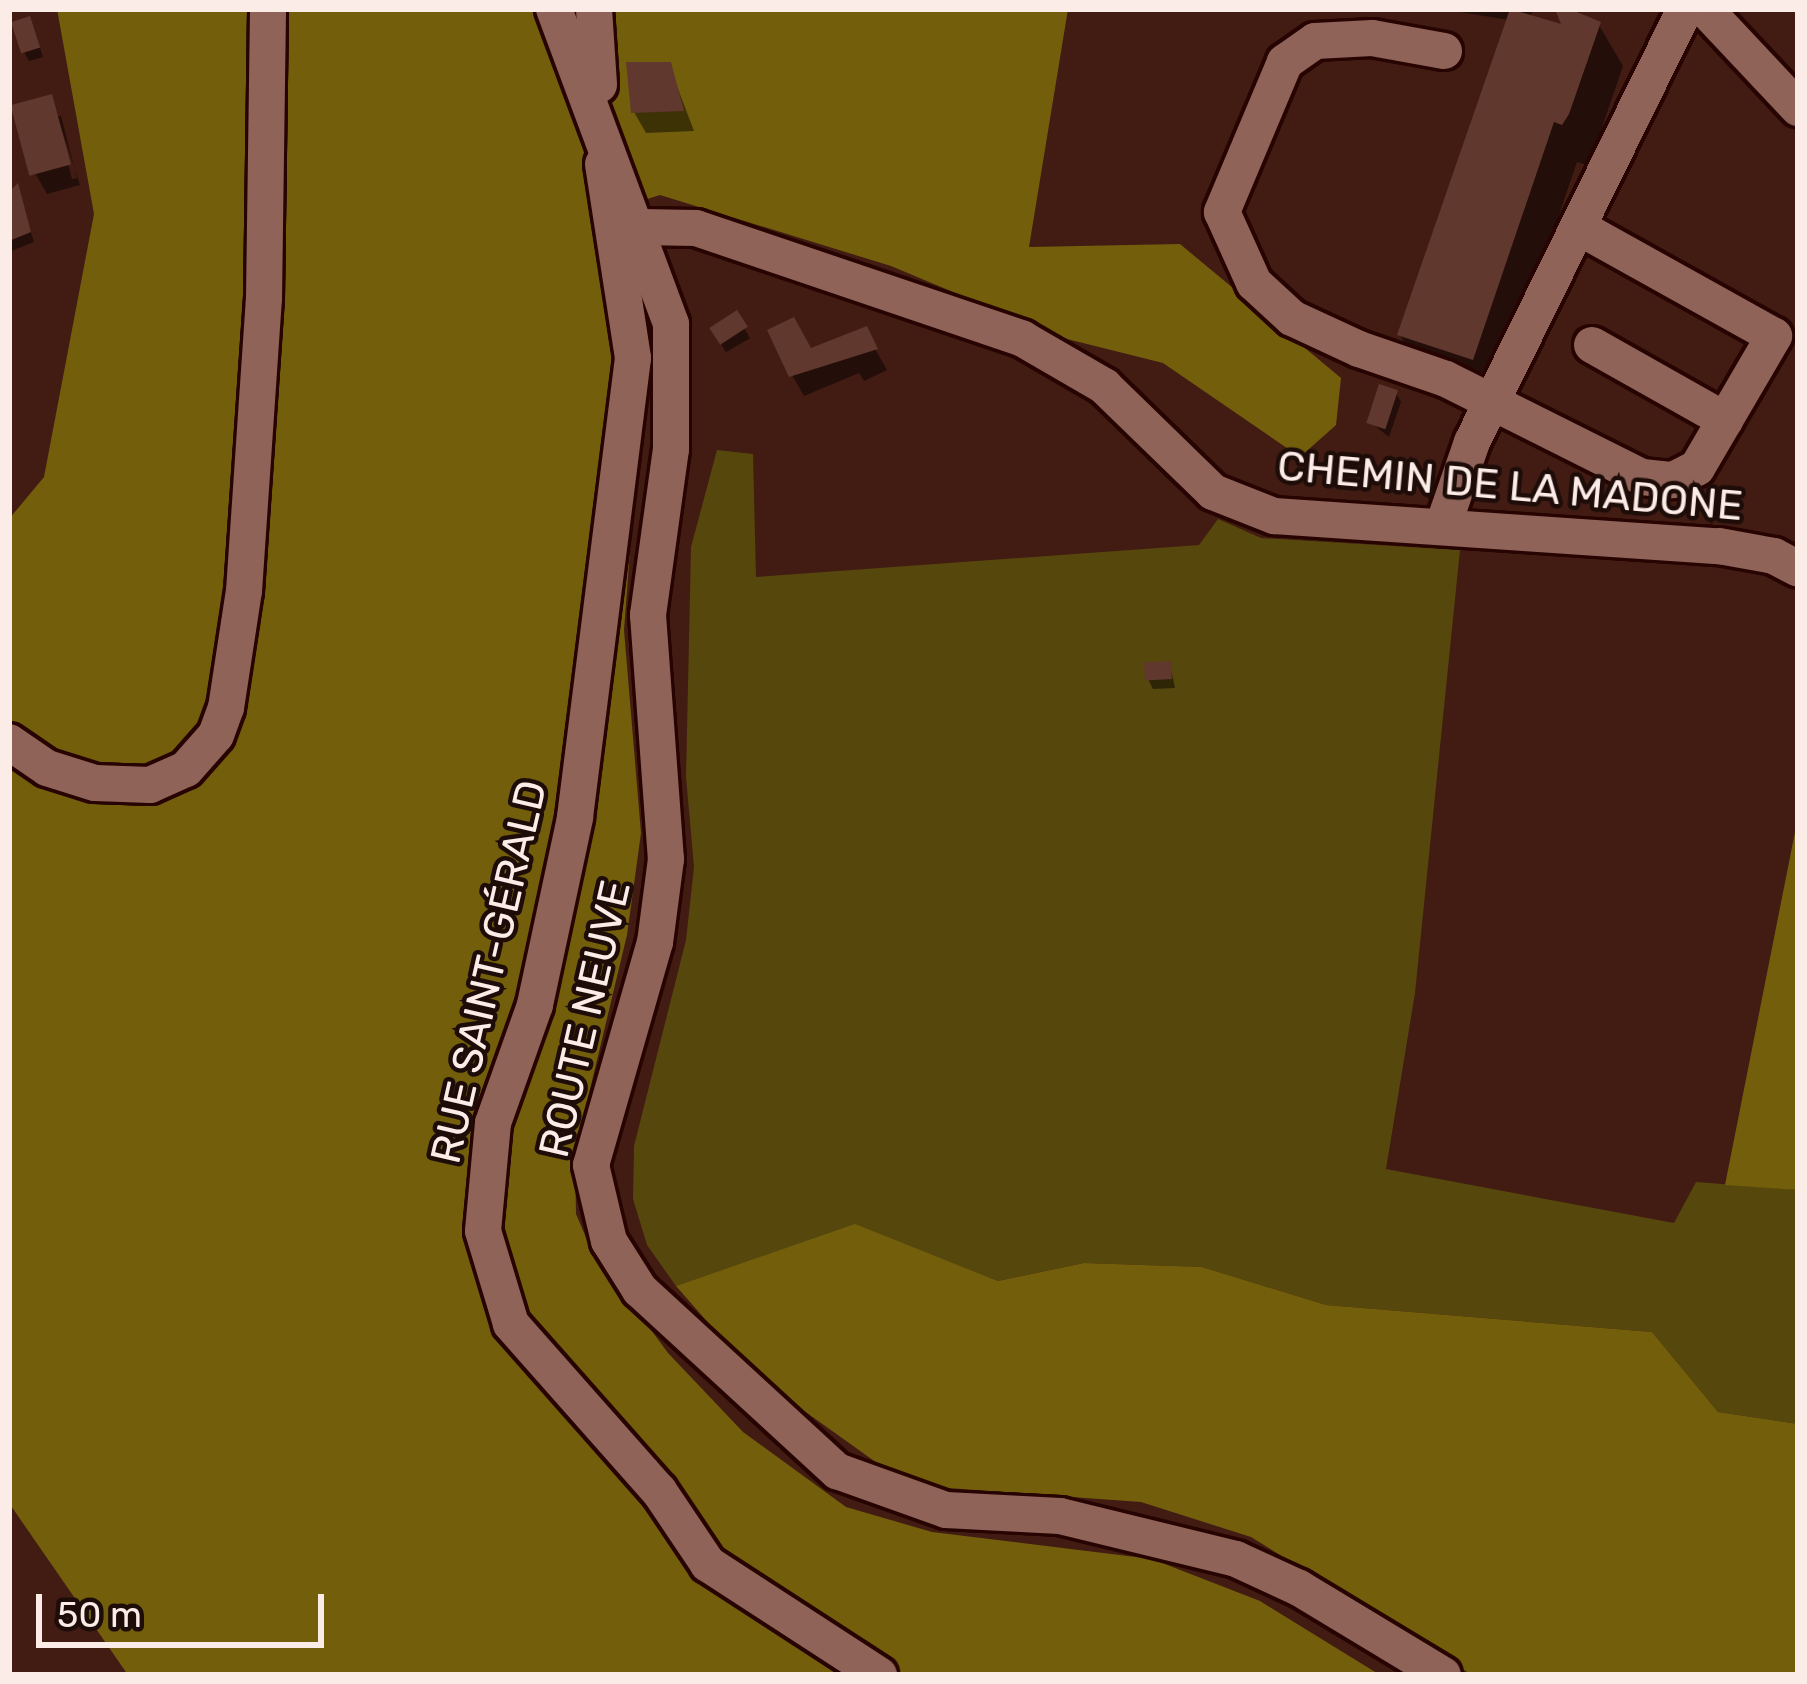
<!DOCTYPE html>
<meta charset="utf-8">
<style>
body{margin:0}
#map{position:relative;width:1807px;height:1684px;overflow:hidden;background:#421c13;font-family:Rubik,sans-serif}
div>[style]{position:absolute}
.green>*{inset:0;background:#56470d}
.forest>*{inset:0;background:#735f0b}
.shadow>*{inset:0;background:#0007;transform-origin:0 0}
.building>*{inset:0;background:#61382e;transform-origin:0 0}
.roads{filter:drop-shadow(3px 0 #270401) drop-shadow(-3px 0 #270401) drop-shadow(0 3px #270401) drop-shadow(0 -3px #270401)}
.minor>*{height:36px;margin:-18px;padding:0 18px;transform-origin:18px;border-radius:18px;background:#906359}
span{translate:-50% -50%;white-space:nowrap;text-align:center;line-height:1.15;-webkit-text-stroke:9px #1d0c08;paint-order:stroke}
.street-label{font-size:42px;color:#fcece8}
.frame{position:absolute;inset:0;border:12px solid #fcece8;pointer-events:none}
.scale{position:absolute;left:36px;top:1594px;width:288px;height:54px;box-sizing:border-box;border:6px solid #fcece8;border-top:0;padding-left:15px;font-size:36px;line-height:42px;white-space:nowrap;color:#fcece8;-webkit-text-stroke:9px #1d0c08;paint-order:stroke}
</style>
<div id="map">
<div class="green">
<i style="clip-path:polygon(717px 450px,753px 454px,756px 577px,1199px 545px,1218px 519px,1261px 538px,1460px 550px,1415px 993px,1386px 1169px,1674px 1223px,1696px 1182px,1798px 1190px,1798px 1424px,1718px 1412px,1652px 1332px,1326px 1305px,1202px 1267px,1084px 1263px,998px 1281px,855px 1225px,676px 1286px,647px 1245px,633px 1199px,634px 1146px,686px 940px,694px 867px,686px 777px,691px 547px)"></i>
</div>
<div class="forest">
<i style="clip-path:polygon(57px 9px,1068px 9px,1029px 247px,1180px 244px,1341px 378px,1336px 425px,1300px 457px,1163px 363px,1063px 338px,891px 266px,660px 195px,596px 215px,640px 419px,624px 630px,641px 833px,627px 935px,575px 1152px,576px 1214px,590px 1247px,668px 1353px,743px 1432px,846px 1507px,932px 1532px,1152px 1559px,1260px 1601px,1380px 1675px,128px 1675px,9px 1503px,9px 519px,44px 477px,94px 214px)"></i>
<i style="clip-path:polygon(1798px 817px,1798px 1190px,1725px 1185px)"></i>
<i style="clip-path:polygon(855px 1224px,998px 1281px,1084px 1263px,1202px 1267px,1326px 1305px,1652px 1332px,1718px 1412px,1798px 1424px,1798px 1675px,1472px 1675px,1251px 1537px,1141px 1502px,948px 1488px,891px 1473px,754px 1375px,676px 1286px)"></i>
</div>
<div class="shadow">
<i style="clip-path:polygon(1441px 9px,1535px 9px,1530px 16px,1566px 28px,1558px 9px,1574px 9px,1599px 25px,1623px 66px,1592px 157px,1587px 165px,1577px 162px,1496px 400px,1424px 377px,1400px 335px,1509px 20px)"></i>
<i style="clip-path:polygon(34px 29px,43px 57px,29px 61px,24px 52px)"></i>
<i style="clip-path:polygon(669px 65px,694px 131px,646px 133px,634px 112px)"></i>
<i style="clip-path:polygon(evenodd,51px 97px,80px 185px,47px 194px,35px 173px,51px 97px,55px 116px,61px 116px,77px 178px,72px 179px,55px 116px)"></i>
<i style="clip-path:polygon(17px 187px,34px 242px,9px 252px,9px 194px)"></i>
<i style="left:736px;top:314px;width:28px;height:28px;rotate:60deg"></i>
<i style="clip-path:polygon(874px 347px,887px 370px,864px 381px,859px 373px,804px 396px,792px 375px,810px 352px)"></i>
<i style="clip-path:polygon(1396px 393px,1401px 402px,1389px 437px,1370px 422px)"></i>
<i style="clip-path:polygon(1170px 665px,1175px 688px,1153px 689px,1148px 679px)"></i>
</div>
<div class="building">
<i style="clip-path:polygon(1510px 9px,1561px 24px,1555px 9px,1570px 9px,1601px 22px,1569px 114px,1562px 125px,1554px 122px,1473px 360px,1397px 335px)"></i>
<i style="left:30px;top:16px;width:33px;height:20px;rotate:72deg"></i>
<i style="clip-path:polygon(626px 62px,671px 62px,684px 111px,631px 113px)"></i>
<i style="left:52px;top:94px;width:73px;height:43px;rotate:75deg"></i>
<i style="clip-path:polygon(18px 183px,31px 232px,9px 241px,9px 192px)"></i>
<i style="left:737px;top:310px;width:20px;height:33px;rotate:57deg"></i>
<i style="clip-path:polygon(794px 317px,811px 348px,867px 326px,878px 349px,789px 377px,767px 330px)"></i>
<i style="left:1379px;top:384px;width:20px;height:41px;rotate:18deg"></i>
<i style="left:1171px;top:661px;width:18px;height:27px;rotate:87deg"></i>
</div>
<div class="roads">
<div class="minor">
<i style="left:554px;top:9px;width:336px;rotate:69.6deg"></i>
<i style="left:671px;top:324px;width:125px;rotate:90deg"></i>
<i style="left:671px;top:449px;width:168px;rotate:97.9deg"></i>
<i style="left:648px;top:615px;width:245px;rotate:85.8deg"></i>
<i style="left:666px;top:859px;width:84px;rotate:97.5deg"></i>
<i style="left:655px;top:942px;width:232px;rotate:106deg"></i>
<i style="left:591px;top:1165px;width:78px;rotate:76.7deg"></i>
<i style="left:609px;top:1241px;width:58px;rotate:57.7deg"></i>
<i style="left:640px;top:1290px;width:268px;rotate:42.6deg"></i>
<i style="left:837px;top:1471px;width:116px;rotate:19.7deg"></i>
<i style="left:946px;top:1510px;width:114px;rotate:3deg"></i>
<i style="left:1060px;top:1516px;width:181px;rotate:13.7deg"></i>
<i style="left:1236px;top:1559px;width:69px;rotate:24.7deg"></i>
<i style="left:1299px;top:1588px;width:168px;rotate:31.1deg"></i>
<i style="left:594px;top:9px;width:76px;rotate:86.2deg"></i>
<i style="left:1705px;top:9px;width:136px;rotate:46.8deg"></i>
<i style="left:1444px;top:51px;width:73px;rotate:-169.8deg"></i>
<i style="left:1372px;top:38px;width:57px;rotate:177deg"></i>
<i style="left:1315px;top:41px;width:37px;rotate:145deg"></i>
<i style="left:1285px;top:62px;width:163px;rotate:112.8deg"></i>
<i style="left:1222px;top:212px;width:78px;rotate:65.7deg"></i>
<i style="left:1254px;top:283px;width:52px;rotate:42.6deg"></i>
<i style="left:1292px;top:318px;width:74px;rotate:24.8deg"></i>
<i style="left:1359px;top:349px;width:92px;rotate:19deg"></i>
<i style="left:1446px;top:379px;width:219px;rotate:26.6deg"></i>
<i style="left:1642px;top:477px;width:31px;rotate:6deg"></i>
<i style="left:1673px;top:480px;width:27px;rotate:-27deg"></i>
<i style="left:1697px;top:468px;width:153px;rotate:-59.7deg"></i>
<i style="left:1774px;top:336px;width:222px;rotate:-150.9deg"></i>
<i style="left:603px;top:164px;width:196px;rotate:81.2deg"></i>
<i style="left:633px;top:358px;width:464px;rotate:97.2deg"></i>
<i style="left:575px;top:818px;width:191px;rotate:102.1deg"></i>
<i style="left:535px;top:1005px;width:125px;rotate:109.6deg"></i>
<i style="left:493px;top:1123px;width:108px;rotate:95.3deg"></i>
<i style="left:483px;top:1231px;width:97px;rotate:73.2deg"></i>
<i style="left:511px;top:1324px;width:223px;rotate:48.5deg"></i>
<i style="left:659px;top:1491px;width:88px;rotate:56.1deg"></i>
<i style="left:708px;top:1564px;width:204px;rotate:33deg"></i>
<i style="left:640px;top:227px;width:56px;rotate:1deg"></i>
<i style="left:696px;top:228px;width:345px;rotate:18.7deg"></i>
<i style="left:1023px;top:339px;width:94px;rotate:30.1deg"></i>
<i style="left:1104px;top:386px;width:152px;rotate:44.2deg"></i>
<i style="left:1213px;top:492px;width:66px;rotate:21.5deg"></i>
<i style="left:1274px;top:516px;width:446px;rotate:3.9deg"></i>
<i style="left:1719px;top:546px;width:56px;rotate:10.3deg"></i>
<i style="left:1774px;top:556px;width:27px;rotate:28deg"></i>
<i style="left:1592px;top:345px;width:153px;rotate:29.4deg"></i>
<i style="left:1444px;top:523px;width:86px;rotate:-70.9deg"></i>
<i style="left:1472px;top:442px;width:483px;rotate:-63.8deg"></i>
<i style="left:9px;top:742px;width:46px;rotate:34.4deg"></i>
<i style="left:47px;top:768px;width:50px;rotate:17.4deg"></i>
<i style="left:95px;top:783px;width:55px;rotate:2.1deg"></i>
<i style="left:150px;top:785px;width:39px;rotate:-24deg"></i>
<i style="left:186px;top:769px;width:45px;rotate:-48.6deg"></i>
<i style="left:216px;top:735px;width:29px;rotate:-70deg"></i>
<i style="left:226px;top:708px;width:118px;rotate:-81.3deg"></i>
<i style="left:244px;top:591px;width:294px;rotate:-86.1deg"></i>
<i style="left:264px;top:298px;width:289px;rotate:-89.2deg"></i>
</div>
</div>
<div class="street-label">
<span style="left:1510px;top:486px;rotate:5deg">CHEMIN DE LA MADONE</span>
<span style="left:489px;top:972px;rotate:-77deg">RUE SAINT-GÉRALD</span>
<span style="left:585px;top:1019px;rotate:-77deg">ROUTE NEUVE</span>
</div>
<div class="frame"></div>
<div class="scale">50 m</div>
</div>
